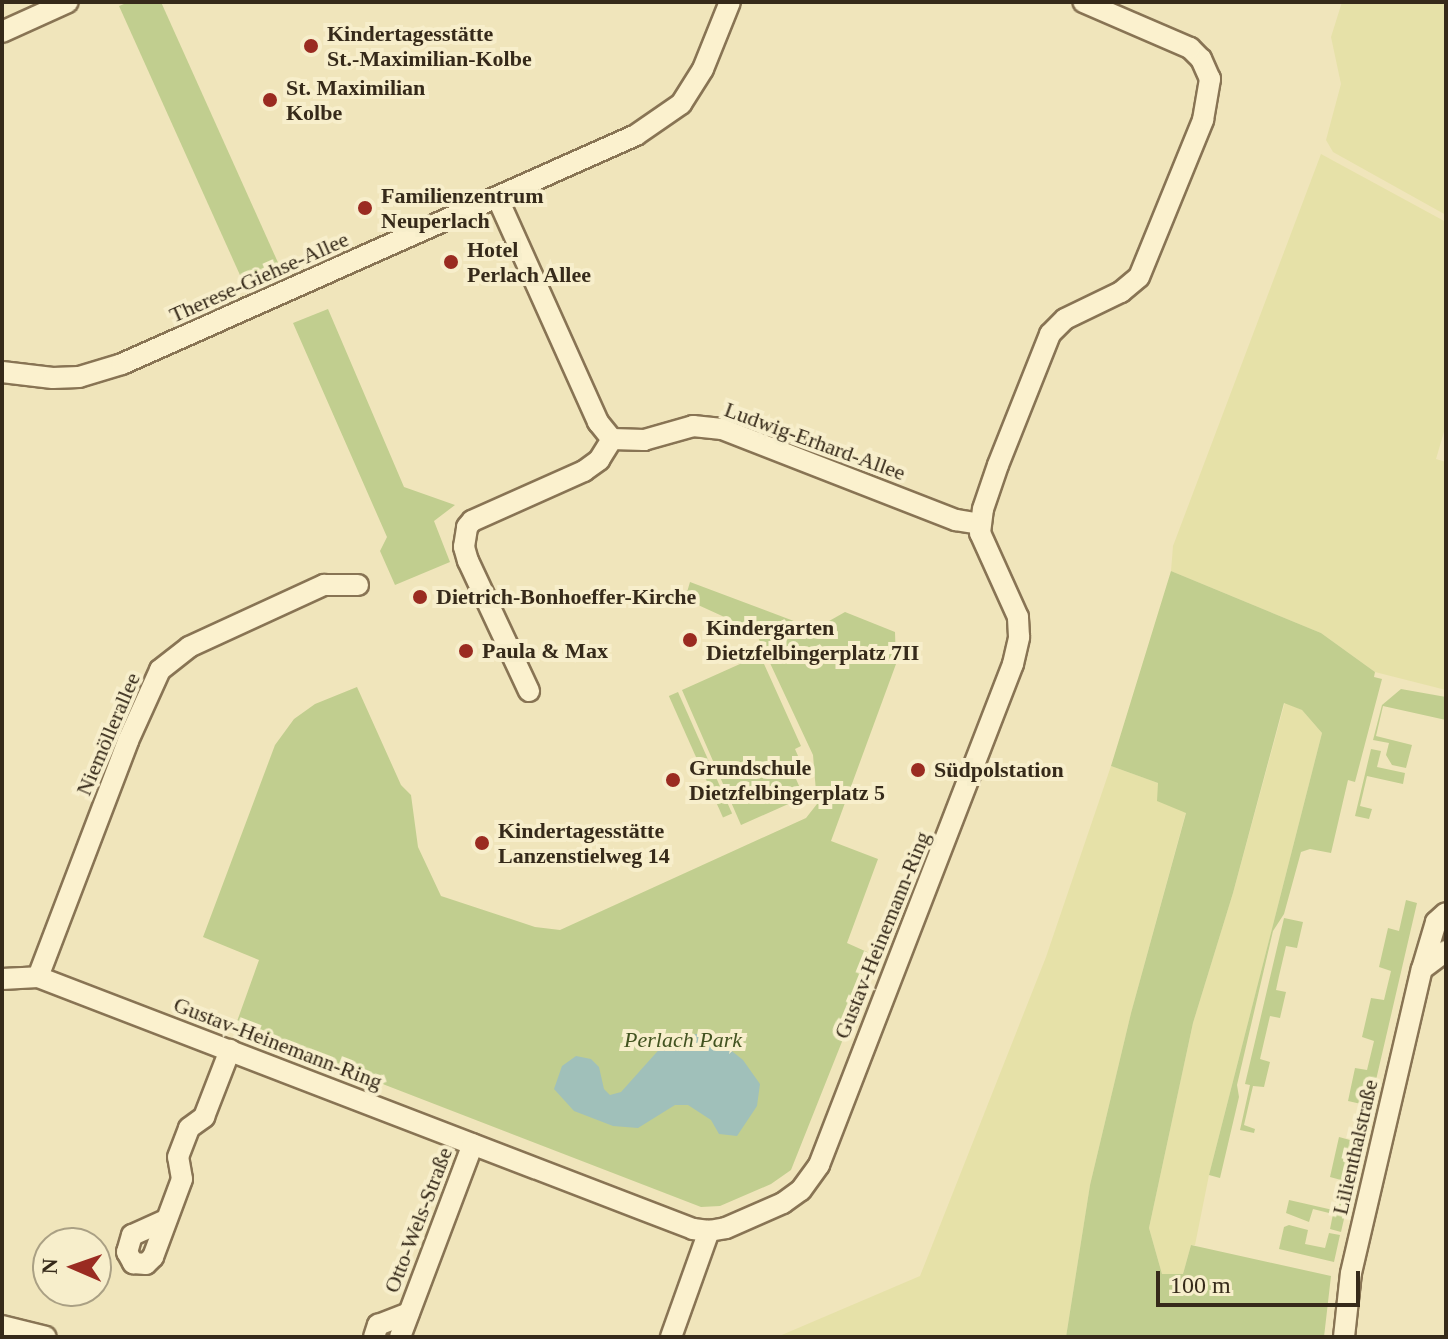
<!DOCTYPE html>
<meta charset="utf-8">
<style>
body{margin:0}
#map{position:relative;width:1448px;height:1339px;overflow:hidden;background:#f0e5bb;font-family:Georgia,serif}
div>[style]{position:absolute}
.farmland>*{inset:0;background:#e6e1a8}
.green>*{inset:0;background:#c1ce8f;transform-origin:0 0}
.water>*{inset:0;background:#a0c0ba}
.roads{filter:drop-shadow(2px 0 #887454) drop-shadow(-2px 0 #887454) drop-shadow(0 2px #887454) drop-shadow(0 -2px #887454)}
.minor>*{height:20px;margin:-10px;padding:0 10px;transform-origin:10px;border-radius:10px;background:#fbf1ce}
.dots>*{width:22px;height:22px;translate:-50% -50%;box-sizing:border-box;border:4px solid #f7eecb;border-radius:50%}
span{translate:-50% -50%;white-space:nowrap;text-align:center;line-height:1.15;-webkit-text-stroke:8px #f7eecb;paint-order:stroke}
.poi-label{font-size:22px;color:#362a1a;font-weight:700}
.left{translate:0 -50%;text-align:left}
.street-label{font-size:22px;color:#362a1a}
.park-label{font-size:22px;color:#425320;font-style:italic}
.frame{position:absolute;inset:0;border:4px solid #362a1a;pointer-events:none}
.north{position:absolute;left:32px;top:1227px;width:80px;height:80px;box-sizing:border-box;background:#f7eecb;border:2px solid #aaa084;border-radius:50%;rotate:272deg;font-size:22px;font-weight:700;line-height:32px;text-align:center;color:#362a1a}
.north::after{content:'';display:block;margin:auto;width:28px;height:36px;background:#9a2b21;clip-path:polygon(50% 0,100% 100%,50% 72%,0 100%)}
.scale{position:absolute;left:1156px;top:1271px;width:204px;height:36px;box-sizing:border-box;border:4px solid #362a1a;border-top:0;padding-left:10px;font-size:24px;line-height:28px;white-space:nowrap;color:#362a1a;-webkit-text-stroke:6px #f7eecb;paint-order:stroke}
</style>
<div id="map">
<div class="farmland">
<i style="clip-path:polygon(1342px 2px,1446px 2px,1446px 215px,1333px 152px,1326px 140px,1341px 84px,1331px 37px)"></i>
<i style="clip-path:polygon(1321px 154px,1446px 222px,1446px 425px,1436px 459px,1446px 462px,1446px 690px,1375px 672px,1321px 633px,1171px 571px,1173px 546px)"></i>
<i style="clip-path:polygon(1285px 702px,1302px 710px,1322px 733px,1209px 1175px,1195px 1245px,1191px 1245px,1183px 1274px,1162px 1274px,1149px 1228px,1193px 1023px,1233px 893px)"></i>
<i style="clip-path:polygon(1111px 766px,1158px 783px,1186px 812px,1131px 1013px,1090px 1185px,1066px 1337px,777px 1337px,920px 1276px,1046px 957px)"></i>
</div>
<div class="green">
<i style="clip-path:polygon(129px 2px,161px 2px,280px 267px,244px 284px,119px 6px)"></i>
<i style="clip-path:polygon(328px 309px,404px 487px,455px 505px,434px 521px,450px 562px,395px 585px,380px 551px,387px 537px,293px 323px)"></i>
<i style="clip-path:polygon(1171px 571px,1321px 633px,1375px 672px,1374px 677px,1382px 679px,1355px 782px,1348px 780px,1331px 853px,1310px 849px,1301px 852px,1284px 914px,1273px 931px,1237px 1085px,1239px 1097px,1220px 1178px,1209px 1175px,1322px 733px,1302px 710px,1284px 703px,1233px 893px,1193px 1023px,1149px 1228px,1162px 1274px,1183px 1274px,1191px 1245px,1331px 1276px,1324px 1337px,1066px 1337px,1090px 1185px,1131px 1013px,1186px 813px,1157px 801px,1158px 783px,1111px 766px)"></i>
<i style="clip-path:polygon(690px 582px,815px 629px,845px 612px,895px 632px,896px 664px,831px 841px,878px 859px,847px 943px,876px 956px,791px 1170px,771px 1184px,720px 1206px,701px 1207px,235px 1027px,259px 960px,203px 937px,275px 745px,294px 719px,315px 704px,357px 687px,401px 785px,411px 795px,418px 847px,441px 896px,535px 927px,560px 930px,806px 818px,817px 804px,813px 755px,755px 631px,685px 599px)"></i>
<i style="clip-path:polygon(760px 655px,801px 746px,795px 749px,802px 765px,792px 770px,804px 797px,741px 825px,682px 690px)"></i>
<i style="clip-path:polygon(1401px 689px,1446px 697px,1446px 720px,1383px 706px,1376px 736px,1412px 745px,1406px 768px,1392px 765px,1386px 755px,1389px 743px,1373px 740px,1382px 705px)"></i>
<i style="left:678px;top:692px;width:133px;height:10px;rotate:66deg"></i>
<i style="clip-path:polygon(1371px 749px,1381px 751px,1377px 767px,1405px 773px,1403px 784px,1367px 776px,1360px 806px,1372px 809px,1369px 819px,1355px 816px)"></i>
<i style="clip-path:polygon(1406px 900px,1417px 903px,1370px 1106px,1348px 1101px,1355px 1068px,1367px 1070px,1374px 1041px,1362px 1037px,1371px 998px,1384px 1000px,1391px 971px,1379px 967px,1388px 928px,1399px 931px)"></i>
<i style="clip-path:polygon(1284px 918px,1303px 922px,1297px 948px,1286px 946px,1279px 976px,1276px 990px,1286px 992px,1280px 1018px,1270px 1016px,1260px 1059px,1270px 1062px,1264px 1087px,1253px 1086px,1244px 1125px,1255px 1129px,1254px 1133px,1240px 1130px,1250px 1085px,1245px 1084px)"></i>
<i style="clip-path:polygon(1353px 1127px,1363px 1135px,1351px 1189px,1338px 1192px,1341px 1180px,1330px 1177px,1339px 1137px,1350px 1140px)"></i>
<i style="clip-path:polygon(1337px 1197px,1347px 1206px,1341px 1232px,1330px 1229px,1333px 1214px,1313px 1209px,1309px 1222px,1286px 1213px,1289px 1200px,1333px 1210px)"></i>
<i style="clip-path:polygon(1289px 1225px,1308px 1230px,1305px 1244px,1325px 1248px,1329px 1233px,1340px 1235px,1334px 1262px,1279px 1249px,1284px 1227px)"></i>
</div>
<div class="water">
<i style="clip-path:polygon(696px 1034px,713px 1036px,743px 1060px,760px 1084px,757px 1106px,737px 1136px,719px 1134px,711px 1120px,688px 1105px,675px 1105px,638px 1128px,613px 1126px,574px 1111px,554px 1089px,562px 1066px,576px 1056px,591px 1059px,599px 1067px,604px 1089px,610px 1095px,621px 1092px,664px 1044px)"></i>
</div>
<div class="roads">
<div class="minor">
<i style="left:2px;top:32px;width:72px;rotate:-24.4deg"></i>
<i style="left:497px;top:197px;width:247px;rotate:65.8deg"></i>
<i style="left:598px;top:422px;width:22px;rotate:51deg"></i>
<i style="left:612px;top:439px;width:32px;rotate:2deg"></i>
<i style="left:644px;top:440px;width:51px;rotate:-15.9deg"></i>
<i style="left:693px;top:426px;width:29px;rotate:6deg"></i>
<i style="left:722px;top:429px;width:251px;rotate:21.3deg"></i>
<i style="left:956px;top:520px;width:24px;rotate:9deg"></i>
<i style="left:2px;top:372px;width:51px;rotate:6.7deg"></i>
<i style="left:53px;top:378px;width:26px;rotate:-2deg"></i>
<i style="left:79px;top:377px;width:45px;rotate:-16.8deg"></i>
<i style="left:122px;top:364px;width:563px;rotate:-24.01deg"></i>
<i style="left:636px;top:135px;width:55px;rotate:-34.6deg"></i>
<i style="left:681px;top:104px;width:41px;rotate:-57.8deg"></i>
<i style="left:703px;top:69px;width:72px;rotate:-68.1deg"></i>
<i style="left:529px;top:691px;width:144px;rotate:-115.1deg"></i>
<i style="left:468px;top:561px;width:15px;rotate:-106deg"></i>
<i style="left:464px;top:547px;width:20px;rotate:-81deg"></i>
<i style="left:467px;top:527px;width:8px;rotate:-50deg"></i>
<i style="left:472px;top:521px;width:123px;rotate:-24.1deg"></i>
<i style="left:584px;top:471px;width:19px;rotate:-36deg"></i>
<i style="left:599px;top:460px;width:25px;rotate:-58deg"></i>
<i style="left:1422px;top:969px;width:30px;rotate:-37deg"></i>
<i style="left:38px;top:977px;width:253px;rotate:-69.1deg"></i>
<i style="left:128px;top:741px;width:78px;rotate:-65.7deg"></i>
<i style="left:160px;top:670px;width:37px;rotate:-38deg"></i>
<i style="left:189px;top:647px;width:149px;rotate:-24.7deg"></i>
<i style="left:324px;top:585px;width:34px"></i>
<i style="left:2px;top:979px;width:36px;rotate:-3deg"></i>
<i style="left:38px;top:977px;width:702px;rotate:21.04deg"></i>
<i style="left:693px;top:1229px;width:16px;rotate:7deg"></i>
<i style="left:709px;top:1231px;width:17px;rotate:-10deg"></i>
<i style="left:726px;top:1228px;width:62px;rotate:-23.7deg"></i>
<i style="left:783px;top:1203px;width:22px;rotate:-36deg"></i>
<i style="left:801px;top:1190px;width:31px;rotate:-54deg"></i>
<i style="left:819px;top:1165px;width:537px;rotate:-68.83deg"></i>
<i style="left:1013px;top:664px;width:28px;rotate:-77deg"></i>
<i style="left:1019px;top:637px;width:20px;rotate:-93deg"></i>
<i style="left:1018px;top:617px;width:92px;rotate:-114.3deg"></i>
<i style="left:980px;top:533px;width:24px;rotate:-83deg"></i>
<i style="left:983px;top:509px;width:46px;rotate:-71.2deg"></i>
<i style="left:998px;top:465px;width:141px;rotate:-68.3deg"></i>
<i style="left:1050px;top:334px;width:21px;rotate:-45deg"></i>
<i style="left:1065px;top:319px;width:62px;rotate:-25.7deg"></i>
<i style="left:1121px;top:292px;width:23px;rotate:-40deg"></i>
<i style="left:1139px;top:277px;width:170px;rotate:-67.8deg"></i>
<i style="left:1203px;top:120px;width:42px;rotate:-80.3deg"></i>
<i style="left:1210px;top:79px;width:22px;rotate:-114deg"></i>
<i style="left:1201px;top:59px;width:16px;rotate:-135deg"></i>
<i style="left:1190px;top:48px;width:116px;rotate:-156.7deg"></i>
<i style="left:166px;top:1220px;width:37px;rotate:156deg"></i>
<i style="left:132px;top:1235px;width:18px;rotate:106deg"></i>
<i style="left:127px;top:1252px;width:13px;rotate:61deg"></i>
<i style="left:133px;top:1263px;width:13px;rotate:4deg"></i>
<i style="left:146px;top:1264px;width:10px;rotate:-45deg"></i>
<i style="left:153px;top:1257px;width:83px;rotate:-69.6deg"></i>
<i style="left:182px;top:1179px;width:22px;rotate:-100deg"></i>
<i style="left:178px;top:1157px;width:31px;rotate:-69deg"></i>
<i style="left:189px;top:1128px;width:19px;rotate:-36deg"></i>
<i style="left:204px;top:1117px;width:72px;rotate:-68.8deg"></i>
<i style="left:2px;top:1326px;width:45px;rotate:14deg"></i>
<i style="left:374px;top:1337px;width:13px;rotate:-72deg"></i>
<i style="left:378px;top:1325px;width:33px;rotate:-21deg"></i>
<i style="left:400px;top:1337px;width:206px;rotate:-69.3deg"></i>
<i style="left:671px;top:1337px;width:113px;rotate:-70.3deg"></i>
<i style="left:1344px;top:1337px;width:64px;rotate:-83.8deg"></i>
<i style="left:1351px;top:1273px;width:312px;rotate:-76.9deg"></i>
<i style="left:1422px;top:969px;width:49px;rotate:-73.4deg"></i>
<i style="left:1436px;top:922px;width:13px;rotate:-42deg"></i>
</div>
</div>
<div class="dots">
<i style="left:311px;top:46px;background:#9a2b21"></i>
<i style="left:270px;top:100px;background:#9a2b21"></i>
<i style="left:365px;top:208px;background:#9a2b21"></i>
<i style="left:451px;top:262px;background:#9a2b21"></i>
<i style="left:420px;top:597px;background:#9a2b21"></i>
<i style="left:690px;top:640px;background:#9a2b21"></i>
<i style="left:466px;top:651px;background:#9a2b21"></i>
<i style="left:918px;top:770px;background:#9a2b21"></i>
<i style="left:673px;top:780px;background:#9a2b21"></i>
<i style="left:482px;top:843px;background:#9a2b21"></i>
</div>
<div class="poi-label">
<span class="left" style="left:327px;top:46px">Kindertagesstätte<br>St.-Maximilian-Kolbe</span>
<span class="left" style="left:286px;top:100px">St. Maximilian<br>Kolbe</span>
<span class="left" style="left:381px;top:208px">Familienzentrum<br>Neuperlach</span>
<span class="left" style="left:467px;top:262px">Hotel<br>Perlach Allee</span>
<span class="left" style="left:436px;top:597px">Dietrich-Bonhoeffer-Kirche</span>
<span class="left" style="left:706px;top:640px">Kindergarten<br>Dietzfelbingerplatz 7II</span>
<span class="left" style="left:482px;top:651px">Paula &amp; Max</span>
<span class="left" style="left:689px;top:780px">Grundschule<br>Dietzfelbingerplatz 5</span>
<span class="left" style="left:934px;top:770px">Südpolstation</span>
<span class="left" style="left:498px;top:843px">Kindertagesstätte<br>Lanzenstielweg 14</span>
</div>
<div class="street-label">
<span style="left:259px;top:277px;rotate:-24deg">Therese-Giehse-Allee</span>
<span style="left:815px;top:441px;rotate:20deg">Ludwig-Erhard-Allee</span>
<span style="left:108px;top:734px;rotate:-67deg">Niemöllerallee</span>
<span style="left:882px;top:935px;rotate:-68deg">Gustav-Heinemann-Ring</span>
<span style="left:278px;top:1043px;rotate:21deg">Gustav-Heinemann-Ring</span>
<span style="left:1355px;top:1147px;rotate:-77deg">Lilienthalstraße</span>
<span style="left:418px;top:1220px;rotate:-69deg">Otto-Wels-Straße</span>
</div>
<div class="park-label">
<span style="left:683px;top:1040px">Perlach Park</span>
</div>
<div class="frame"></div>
<div class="north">N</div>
<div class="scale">100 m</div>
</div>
